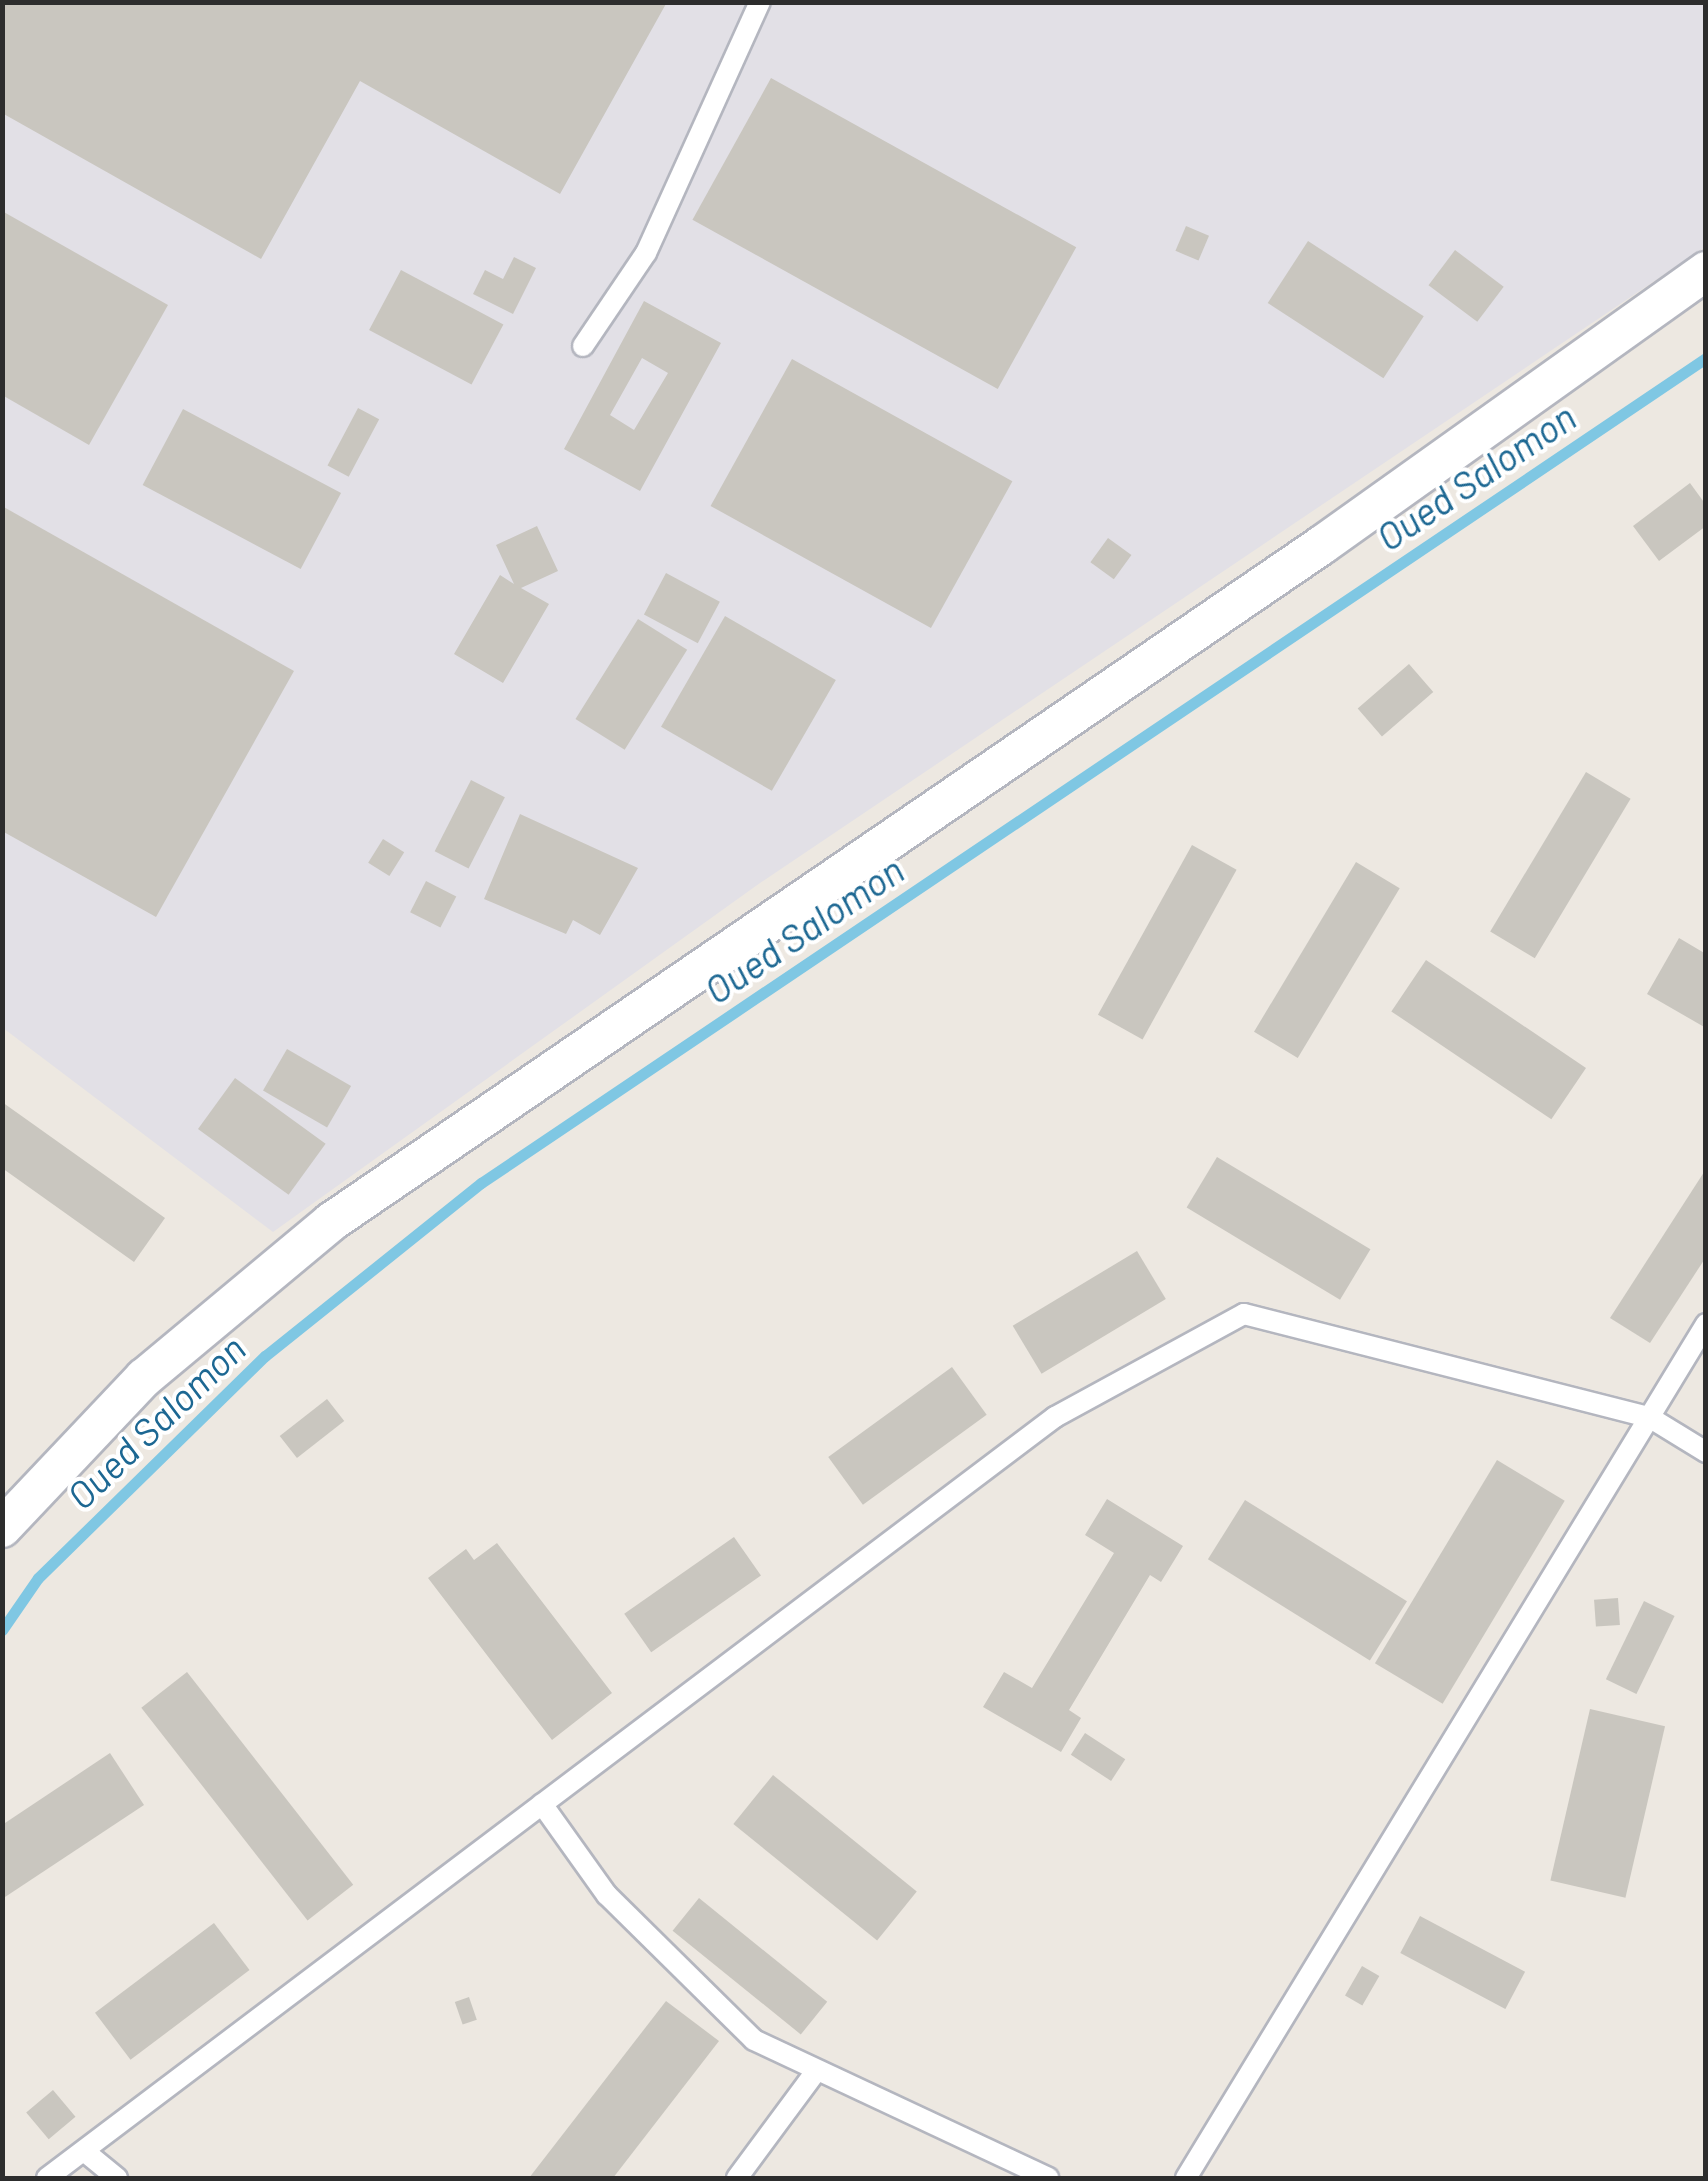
<!DOCTYPE html>
<style>
body{margin:0}
#map{position:relative;width:1708px;height:2181px;overflow:hidden;background:#ede8e1;font-family:Barlow,sans-serif}
div>[style]{position:absolute}
.industrial>*{inset:0;background:#e2e0e6}
.stream>*{height:11px;margin:-5.5px;padding:0 5.5px;transform-origin:5.5px;border-radius:5.5px;background:#7fc7e3}
.building>*{inset:0;background:#c9c6bf;transform-origin:0 0}
.roads{filter:drop-shadow(2px 0 #b4b6bf) drop-shadow(-2px 0 #b4b6bf) drop-shadow(0 2px #b4b6bf) drop-shadow(0 -2px #b4b6bf)}
.service>*{height:20px;margin:-10px;padding:0 10px;transform-origin:10px;border-radius:10px;background:#fff}
.minor>*{height:38px;margin:-19px;padding:0 19px;transform-origin:19px;border-radius:19px;background:#fff}
span{translate:-50% -50%;white-space:nowrap;text-align:center;line-height:1.15;-webkit-text-stroke:8px #fff;paint-order:stroke}
.water-label{font-size:38px;color:#1c6792;font-style:italic}
.frame{position:absolute;inset:0;border:5px solid #2d2d2d;pointer-events:none}
</style>
<div id="map">
<div class="industrial">
<i style="clip-path:polygon(2px 3px,1705px 3px,1705px 247px,760px 883px,273px 1232px,3px 1028px)"></i>
</div>
<div class="stream">
<i style="left:2px;top:1630px;width:63px;rotate:-55.3deg"></i>
<i style="left:38px;top:1578px;width:318px;rotate:-44.4deg"></i>
<i style="left:265px;top:1356px;width:277px;rotate:-38.7deg"></i>
<i style="left:481px;top:1183px;width:1477px;rotate:-33.96deg"></i>
</div>
<div class="building">
<i style="clip-path:polygon(2px 2px,667px 2px,560px 194px,360px 81px,261px 259px,2px 113px)"></i>
<i style="left:771px;top:78px;width:349px;height:162px;rotate:29deg"></i>
<i style="clip-path:polygon(2px 211px,168px 305px,89px 445px,2px 395px)"></i>
<i style="left:1186px;top:226px;width:25px;height:27px;rotate:23deg"></i>
<i style="left:1308px;top:241px;width:138px;height:74px;rotate:33deg"></i>
<i style="left:1455px;top:250px;width:61px;height:44px;rotate:37deg"></i>
<i style="clip-path:polygon(514px 257px,536px 268px,513px 314px,473px 294px,485px 270px,503px 279px)"></i>
<i style="left:401px;top:270px;width:116px;height:68px;rotate:28deg"></i>
<i style="clip-path:polygon(evenodd,644px 301px,721px 343px,640px 491px,564px 449px,644px 301px,642px 358px,668px 373px,634px 430px,610px 415px,642px 358px)"></i>
<i style="left:792px;top:359px;width:252px;height:168px;rotate:29deg"></i>
<i style="left:358px;top:408px;width:24px;height:65px;rotate:28deg"></i>
<i style="left:183px;top:409px;width:179px;height:86px;rotate:28deg"></i>
<i style="clip-path:polygon(1690px 483px,1706px 505px,1706px 526px,1659px 561px,1633px 526px)"></i>
<i style="clip-path:polygon(2px 506px,294px 671px,156px 917px,2px 831px)"></i>
<i style="clip-path:polygon(537px 526px,558px 571px,521px 588px,549px 604px,503px 683px,454px 654px,500px 575px,514px 584px,496px 545px)"></i>
<i style="left:1108px;top:538px;width:29px;height:30px;rotate:36deg"></i>
<i style="left:666px;top:573px;width:61px;height:47px;rotate:28deg"></i>
<i style="left:725px;top:616px;width:128px;height:128px;rotate:30deg"></i>
<i style="left:638px;top:619px;width:58px;height:118px;rotate:32deg"></i>
<i style="left:1409px;top:664px;width:37px;height:68px;rotate:49deg"></i>
<i style="left:1586px;top:772px;width:52px;height:186px;rotate:31deg"></i>
<i style="left:471px;top:780px;width:38px;height:80px;rotate:27deg"></i>
<i style="clip-path:polygon(520px 814px,638px 868px,600px 935px,573px 920px,566px 934px,484px 899px)"></i>
<i style="left:383px;top:839px;width:25px;height:28px;rotate:32deg"></i>
<i style="left:1192px;top:845px;width:51px;height:194px;rotate:29deg"></i>
<i style="left:1356px;top:862px;width:51px;height:198px;rotate:31deg"></i>
<i style="left:426px;top:881px;width:34px;height:35px;rotate:27deg"></i>
<i style="clip-path:polygon(1679px 938px,1706px 954px,1706px 1028px,1647px 994px)"></i>
<i style="left:1426px;top:960px;width:193px;height:62px;rotate:34deg"></i>
<i style="left:287px;top:1049px;width:74px;height:48px;rotate:30deg"></i>
<i style="left:235px;top:1078px;width:112px;height:63px;rotate:36deg"></i>
<i style="clip-path:polygon(2px 1102px,165px 1218px,134px 1262px,2px 1168px)"></i>
<i style="left:1217px;top:1157px;width:179px;height:59px;rotate:31deg"></i>
<i style="clip-path:polygon(1706px 1169px,1706px 1257px,1650px 1343px,1610px 1318px)"></i>
<i style="left:1137px;top:1251px;width:56px;height:145px;rotate:59deg"></i>
<i style="left:952px;top:1367px;width:59px;height:153px;rotate:54deg"></i>
<i style="left:327px;top:1399px;width:28px;height:60px;rotate:52deg"></i>
<i style="left:1497px;top:1460px;width:79px;height:237px;rotate:31deg"></i>
<i style="clip-path:polygon(1107px 1499px,1183px 1546px,1161px 1582px,1150px 1575px,1069px 1710px,1081px 1718px,1061px 1752px,983px 1707px,1004px 1672px,1032px 1688px,1114px 1553px,1085px 1535px)"></i>
<i style="left:1245px;top:1500px;width:191px;height:70px;rotate:32deg"></i>
<i style="left:734px;top:1537px;width:47px;height:134px;rotate:55deg"></i>
<i style="clip-path:polygon(497px 1543px,612px 1693px,552px 1740px,428px 1578px,466px 1549px,474px 1560px)"></i>
<i style="left:1618px;top:1598px;width:27px;height:24px;rotate:86deg"></i>
<i style="left:1644px;top:1601px;width:34px;height:87px;rotate:26deg"></i>
<i style="left:187px;top:1672px;width:270px;height:58px;rotate:52deg"></i>
<i style="left:1590px;top:1709px;width:77px;height:176px;rotate:13deg"></i>
<i style="left:1085px;top:1733px;width:48px;height:26px;rotate:33deg"></i>
<i style="clip-path:polygon(110px 1753px,144px 1805px,2px 1899px,2px 1825px)"></i>
<i style="left:773px;top:1775px;width:185px;height:63px;rotate:39deg"></i>
<i style="left:699px;top:1898px;width:165px;height:42px;rotate:39deg"></i>
<i style="left:1420px;top:1916px;width:119px;height:42px;rotate:28deg"></i>
<i style="left:214px;top:1923px;width:59px;height:149px;rotate:53deg"></i>
<i style="left:1362px;top:1966px;width:20px;height:34px;rotate:30deg"></i>
<i style="left:469px;top:1997px;width:24px;height:15px;rotate:71deg"></i>
<i style="clip-path:polygon(666px 2001px,719px 2041px,613px 2178px,529px 2178px)"></i>
<i style="left:53px;top:2090px;width:35px;height:35px;rotate:50deg"></i>
</div>
<div class="roads">
<div class="service">
<i style="left:583px;top:346px;width:112px;rotate:-55.9deg"></i>
<i style="left:646px;top:253px;width:276px;rotate:-65.6deg"></i>
<i style="left:542px;top:1804px;width:112px;rotate:54.5deg"></i>
<i style="left:607px;top:1895px;width:206px;rotate:44.6deg"></i>
<i style="left:754px;top:2040px;width:325px;rotate:25.1deg"></i>
<i style="left:84px;top:2151px;width:43px;rotate:39.3deg"></i>
<i style="left:47px;top:2178px;width:1263px;rotate:-37.05deg"></i>
<i style="left:1055px;top:1417px;width:215px;rotate:-28.6deg"></i>
<i style="left:1244px;top:1314px;width:418px;rotate:14.3deg"></i>
<i style="left:1649px;top:1417px;width:67px;rotate:31.6deg"></i>
<i style="left:737px;top:2178px;width:134px;rotate:-53.5deg"></i>
<i style="left:1186px;top:2178px;width:1000px;rotate:-58.66deg"></i>
</div>
<div class="minor">
<i style="left:2px;top:1528px;width:207px;rotate:-46.6deg"></i>
<i style="left:144px;top:1378px;width:244px;rotate:-39.8deg"></i>
<i style="left:331px;top:1222px;width:1200px;rotate:-34.34deg"></i>
<i style="left:1322px;top:545px;width:472px;rotate:-35.5deg"></i>
</div>
</div>
<div class="water-label">
<span style="left:1476px;top:477px;rotate:-34deg">Oued Salomon</span>
<span style="left:804px;top:930px;rotate:-34deg">Oued Salomon</span>
<span style="left:156px;top:1422px;rotate:-44deg">Oued Salomon</span>
</div>
<div class="frame"></div>
</div>
